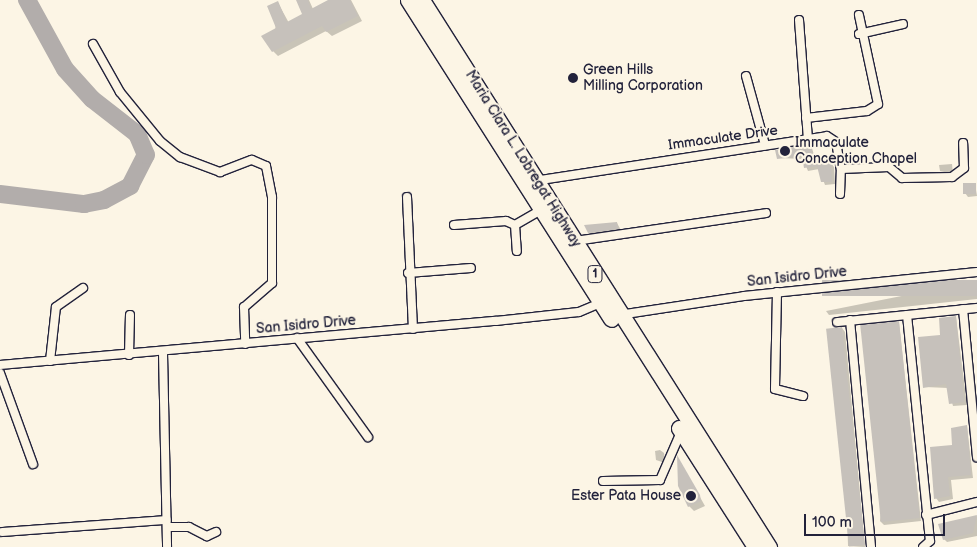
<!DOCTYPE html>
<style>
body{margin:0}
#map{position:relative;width:977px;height:547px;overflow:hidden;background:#fcf5e5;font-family:"Balsamiq Sans",sans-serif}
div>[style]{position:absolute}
.shadow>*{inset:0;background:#0003}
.river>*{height:18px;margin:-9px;padding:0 9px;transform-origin:9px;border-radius:9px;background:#b2adab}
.building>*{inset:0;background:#c6c1bb;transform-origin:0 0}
.roads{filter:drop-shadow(1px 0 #22223b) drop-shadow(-1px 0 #22223b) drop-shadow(0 1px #22223b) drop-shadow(0 -1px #22223b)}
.street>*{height:8px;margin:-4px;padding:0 4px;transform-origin:4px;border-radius:4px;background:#fcf5e5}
.highway>*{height:15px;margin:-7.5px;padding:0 7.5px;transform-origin:7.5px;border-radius:7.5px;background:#fcf5e5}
.dots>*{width:14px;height:14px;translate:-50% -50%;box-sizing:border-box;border:2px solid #fcf5e5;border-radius:50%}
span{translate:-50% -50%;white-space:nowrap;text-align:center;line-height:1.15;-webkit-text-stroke:4px #fcf5e5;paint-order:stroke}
.shield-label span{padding:1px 4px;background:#fcf5e5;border:1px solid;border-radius:4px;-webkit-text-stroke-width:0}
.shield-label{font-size:12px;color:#22223b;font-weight:700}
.poi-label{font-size:14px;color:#22223b}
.left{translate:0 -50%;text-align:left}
.right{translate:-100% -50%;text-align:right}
.street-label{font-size:14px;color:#22223b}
.scale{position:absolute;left:804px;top:514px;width:141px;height:22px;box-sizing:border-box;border:2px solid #22223b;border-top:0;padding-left:6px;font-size:15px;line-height:18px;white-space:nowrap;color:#22223b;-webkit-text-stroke:4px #fcf5e5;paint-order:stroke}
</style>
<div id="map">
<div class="shadow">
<i style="clip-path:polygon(297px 0,309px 0,313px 9px,331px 0,351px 0,362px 21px,332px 36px,326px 31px,278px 56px,273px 51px,278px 3px,289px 23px,304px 15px)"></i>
<i style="clip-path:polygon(811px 145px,815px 158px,827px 158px,834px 167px,835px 184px,825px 185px,819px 169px,808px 171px,803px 159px,778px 158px)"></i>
<i style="clip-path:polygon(952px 164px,953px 174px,940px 171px,939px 165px)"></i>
<i style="clip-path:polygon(975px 184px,977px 196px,968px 197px,965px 193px)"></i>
<i style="clip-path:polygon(617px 223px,623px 234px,595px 238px,589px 233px)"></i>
<i style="clip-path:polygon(977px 281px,977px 299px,829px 315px,826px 311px)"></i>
<i style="clip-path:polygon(956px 317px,967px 405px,953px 406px,948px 388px,925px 387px,942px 336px)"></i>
<i style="clip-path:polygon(899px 323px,921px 521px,884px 525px,880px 521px)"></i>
<i style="clip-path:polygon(842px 328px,845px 332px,865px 547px,848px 546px)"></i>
<i style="clip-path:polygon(967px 426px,973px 478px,951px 480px,953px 499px,939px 502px,936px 498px,954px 446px)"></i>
<i style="clip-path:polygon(660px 450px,664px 453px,665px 463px,656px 460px,655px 451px)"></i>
<i style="clip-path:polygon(678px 458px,705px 506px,694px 511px,689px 506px)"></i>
<i style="clip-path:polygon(977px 516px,977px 536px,947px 542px,944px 539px,940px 525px)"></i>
</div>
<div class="river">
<i style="left:0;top:194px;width:85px;rotate:6.8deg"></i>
<i style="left:84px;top:204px;width:20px;rotate:-11deg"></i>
<i style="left:104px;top:200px;width:30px;rotate:-28deg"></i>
<i style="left:130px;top:186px;width:35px;rotate:-63deg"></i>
<i style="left:146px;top:155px;width:23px;rotate:-113deg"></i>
<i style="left:137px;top:134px;width:57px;rotate:-142.1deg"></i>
<i style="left:92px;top:99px;width:40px;rotate:-132deg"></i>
<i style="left:65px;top:69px;width:79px;rotate:-118.8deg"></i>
</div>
<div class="building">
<i style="clip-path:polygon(296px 0,308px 0,311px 9px,328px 0,350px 0,358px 16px,326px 32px,322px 26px,272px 52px,261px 36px,276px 28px,267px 6px,278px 1px,287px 22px,302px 14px)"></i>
<i style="clip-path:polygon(811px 144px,813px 157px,827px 156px,831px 163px,832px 182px,821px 182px,817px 166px,804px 168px,802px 156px,777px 159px,775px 150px)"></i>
<i style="left:963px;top:183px;width:13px;height:11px"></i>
<i style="clip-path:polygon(617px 222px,618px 229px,588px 233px,584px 225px)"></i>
<i style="left:977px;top:280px;width:16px;height:155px;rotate:90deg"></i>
<i style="clip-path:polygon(956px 316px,964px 402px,949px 404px,946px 384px,923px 388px,918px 337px,940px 335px,939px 318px)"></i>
<i style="left:899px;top:321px;width:198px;height:39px;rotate:84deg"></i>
<i style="left:842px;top:327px;width:219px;height:16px;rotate:84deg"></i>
<i style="clip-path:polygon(967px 425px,971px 475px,948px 477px,950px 496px,934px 499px,930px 447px,952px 445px,951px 428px)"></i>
<i style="clip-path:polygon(677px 455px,700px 495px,701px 501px,688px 507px,678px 486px)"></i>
<i style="clip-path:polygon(977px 515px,973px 533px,943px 540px,938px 524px)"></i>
</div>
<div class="roads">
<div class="street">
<i style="left:799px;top:20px;width:119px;rotate:85.7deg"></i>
<i style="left:859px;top:34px;width:45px;rotate:-12.8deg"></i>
<i style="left:93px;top:44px;width:55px;rotate:60.6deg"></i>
<i style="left:120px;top:92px;width:63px;rotate:50.8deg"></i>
<i style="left:160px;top:141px;width:26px;rotate:39deg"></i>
<i style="left:180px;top:157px;width:43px;rotate:20.6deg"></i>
<i style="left:220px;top:172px;width:34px;rotate:-21deg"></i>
<i style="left:252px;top:160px;width:15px;rotate:23deg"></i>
<i style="left:266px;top:166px;width:32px;rotate:79deg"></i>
<i style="left:272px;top:197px;width:86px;rotate:90deg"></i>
<i style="left:272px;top:283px;width:37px;rotate:139deg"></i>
<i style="left:244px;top:307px;width:37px;rotate:88deg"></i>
<i style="left:746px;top:76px;width:72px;rotate:74.6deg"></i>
<i style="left:806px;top:118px;width:61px;rotate:-6.5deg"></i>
<i style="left:867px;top:111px;width:13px;rotate:-32deg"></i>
<i style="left:878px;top:104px;width:91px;rotate:-102.1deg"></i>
<i style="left:534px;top:181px;width:296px;rotate:-8.7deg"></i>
<i style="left:827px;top:136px;width:11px;rotate:34deg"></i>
<i style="left:836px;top:142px;width:27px;rotate:80deg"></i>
<i style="left:841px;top:169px;width:48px;rotate:-2.4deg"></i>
<i style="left:889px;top:167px;width:17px;rotate:40deg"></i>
<i style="left:902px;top:178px;width:50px;rotate:-1.1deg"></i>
<i style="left:952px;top:177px;width:15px;rotate:-37deg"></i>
<i style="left:964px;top:168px;width:25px;rotate:-92deg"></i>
<i style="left:840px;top:194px;width:25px;rotate:-88deg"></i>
<i style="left:407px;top:197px;width:132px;rotate:87.4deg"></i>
<i style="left:454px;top:225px;width:52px;rotate:-4.4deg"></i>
<i style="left:506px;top:221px;width:10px;rotate:24deg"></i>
<i style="left:515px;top:225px;width:30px;rotate:-30deg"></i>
<i style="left:515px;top:225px;width:26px;rotate:86deg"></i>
<i style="left:575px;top:241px;width:193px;rotate:-8.3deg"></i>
<i style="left:408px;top:273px;width:63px;rotate:-4.5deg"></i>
<i style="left:777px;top:292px;width:97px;rotate:91.2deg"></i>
<i style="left:775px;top:389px;width:29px;rotate:14deg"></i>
<i style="left:963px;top:309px;width:149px;rotate:84.6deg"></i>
<i style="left:619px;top:315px;width:126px;rotate:-8.6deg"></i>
<i style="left:744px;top:296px;width:234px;rotate:-5.9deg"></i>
<i style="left:907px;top:315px;width:227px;rotate:84.2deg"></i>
<i style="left:930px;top:541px;width:9px;rotate:139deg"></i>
<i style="left:850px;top:320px;width:228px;rotate:84.7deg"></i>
<i style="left:837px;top:322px;width:141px;rotate:-5.7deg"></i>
<i style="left:297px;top:338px;width:122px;rotate:54.4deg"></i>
<i style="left:163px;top:353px;width:194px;rotate:88.8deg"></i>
<i style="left:129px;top:355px;width:40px;rotate:-88.6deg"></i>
<i style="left:50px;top:361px;width:54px;rotate:-83.7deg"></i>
<i style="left:56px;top:307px;width:33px;rotate:-35deg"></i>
<i style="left:0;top:365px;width:498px;rotate:-5.1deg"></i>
<i style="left:496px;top:321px;width:83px;rotate:-6.2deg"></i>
<i style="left:579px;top:312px;width:26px;rotate:-23deg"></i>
<i style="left:0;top:373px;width:97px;rotate:70.1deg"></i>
<i style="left:603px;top:481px;width:57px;rotate:-1deg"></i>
<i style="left:660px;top:480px;width:52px;rotate:-66.4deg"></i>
<i style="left:926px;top:515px;width:53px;rotate:-14.3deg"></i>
<i style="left:167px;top:527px;width:22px"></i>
<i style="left:189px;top:527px;width:20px;rotate:27deg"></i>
<i style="left:207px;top:536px;width:10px;rotate:-24deg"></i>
<i style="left:2px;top:532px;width:165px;rotate:-4.2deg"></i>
</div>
<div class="highway">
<i style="left:408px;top:0;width:378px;rotate:57.5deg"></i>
<i style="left:422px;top:0;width:648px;rotate:57.61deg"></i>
<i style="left:679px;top:428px;width:141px;rotate:57.4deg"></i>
</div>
</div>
<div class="dots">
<i style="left:573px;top:78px;background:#22223b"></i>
<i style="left:785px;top:151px;background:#22223b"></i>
<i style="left:691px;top:496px;background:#22223b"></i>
</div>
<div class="shield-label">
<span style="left:595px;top:274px">1</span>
</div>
<div class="poi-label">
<span class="left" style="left:583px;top:78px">Green Hills<br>Milling Corporation</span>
<span class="left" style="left:795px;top:151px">Immaculate<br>Conception Chapel</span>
<span class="right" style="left:681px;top:496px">Ester Pata House</span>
</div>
<div class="street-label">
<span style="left:723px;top:138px;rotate:-8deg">Immaculate Drive</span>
<span style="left:523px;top:159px;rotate:58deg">Maria Clara L. Lobregat Highway</span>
<span style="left:797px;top:277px;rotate:-6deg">San Isidro Drive</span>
<span style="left:306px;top:325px;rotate:-5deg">San Isidro Drive</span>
</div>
<div class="scale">100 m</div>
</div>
